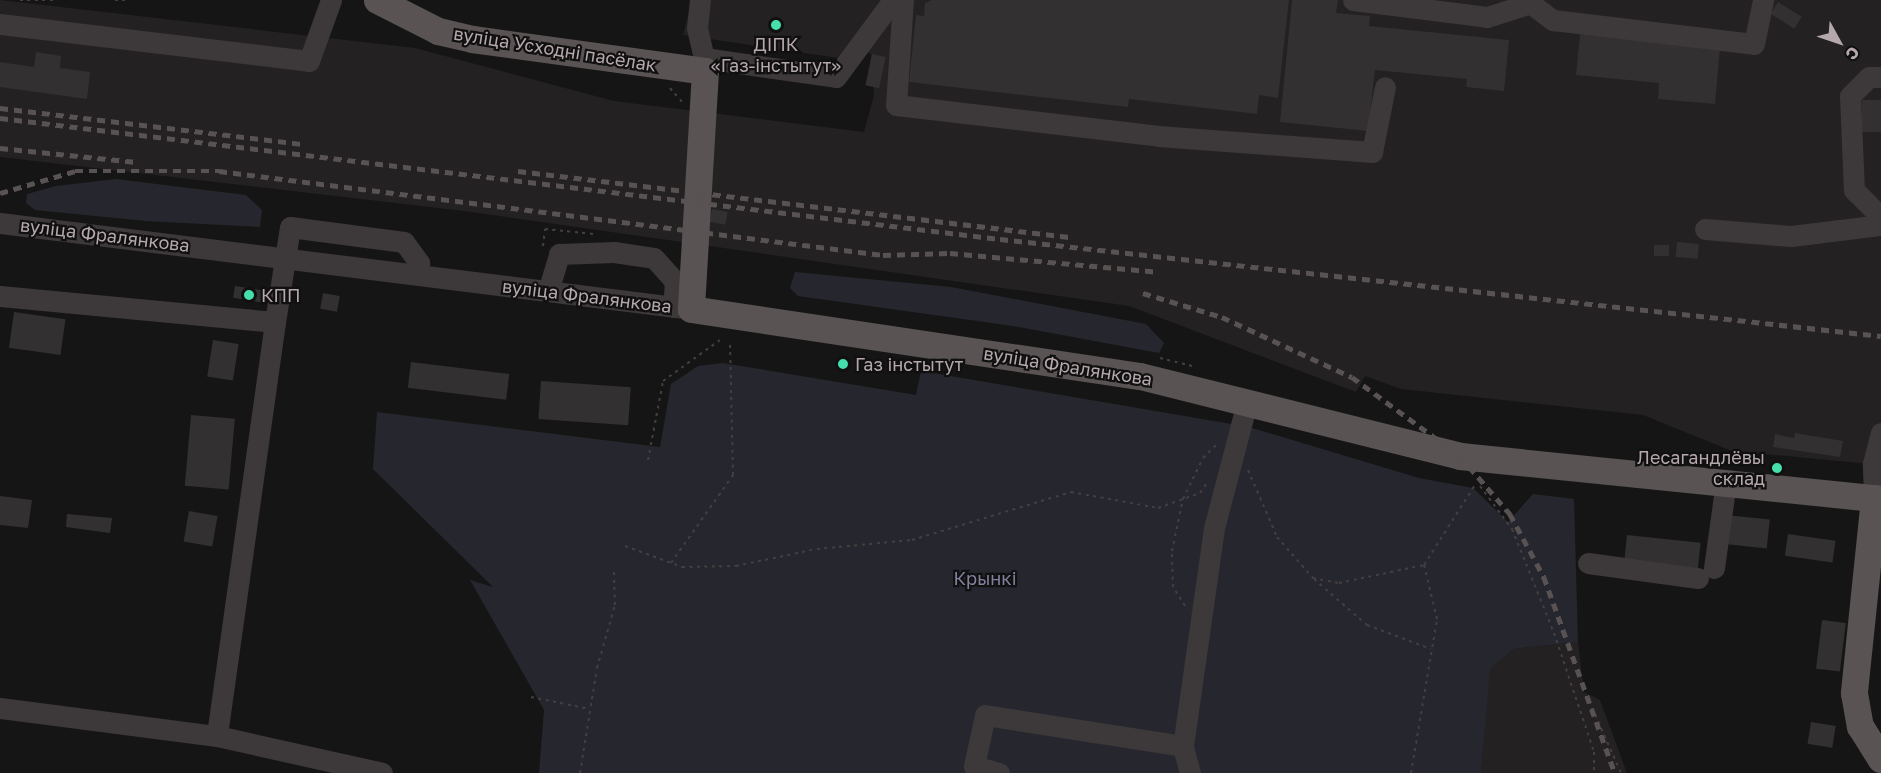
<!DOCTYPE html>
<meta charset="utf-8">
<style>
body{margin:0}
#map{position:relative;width:1881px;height:773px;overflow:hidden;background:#161515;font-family:"Golos Text",sans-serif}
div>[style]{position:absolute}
.built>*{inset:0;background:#232121}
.green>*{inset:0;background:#26262e}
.building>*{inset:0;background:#323030;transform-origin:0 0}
.path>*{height:2px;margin-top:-1px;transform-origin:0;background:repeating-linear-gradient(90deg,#443e40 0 3px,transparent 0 7.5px)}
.minor>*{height:21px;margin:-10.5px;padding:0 10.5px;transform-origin:10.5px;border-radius:10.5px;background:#3d3839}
.major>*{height:27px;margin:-13.5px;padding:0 13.5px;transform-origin:13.5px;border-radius:13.5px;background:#5a5354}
.rail>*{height:4.5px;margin-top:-2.25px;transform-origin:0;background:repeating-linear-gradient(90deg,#585253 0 8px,transparent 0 14px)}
.dots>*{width:16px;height:16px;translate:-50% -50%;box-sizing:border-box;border:3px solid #111010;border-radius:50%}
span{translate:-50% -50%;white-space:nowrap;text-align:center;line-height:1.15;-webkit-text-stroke:4.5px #111010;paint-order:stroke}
.poi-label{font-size:18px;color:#b5a8ac}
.left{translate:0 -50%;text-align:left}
.right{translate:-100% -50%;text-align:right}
.street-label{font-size:18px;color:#b5a8ac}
.park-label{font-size:18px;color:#83819e}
.north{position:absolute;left:1809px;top:12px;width:60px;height:60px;-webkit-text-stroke:4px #111010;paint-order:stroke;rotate:130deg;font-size:16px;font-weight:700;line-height:24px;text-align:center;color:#b5a8ac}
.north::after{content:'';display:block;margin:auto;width:21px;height:27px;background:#b5a8ac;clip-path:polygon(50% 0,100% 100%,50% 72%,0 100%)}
</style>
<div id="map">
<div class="built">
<i style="clip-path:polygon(0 0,415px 48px,614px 101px,864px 132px,874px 95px,871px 54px,851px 45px,838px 58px,683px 35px,692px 0,1881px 0,1881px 465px,1732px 451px,1643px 415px,1401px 389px,1365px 376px,1356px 392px,1129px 306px,464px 211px,0 157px)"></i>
<i style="clip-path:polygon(1578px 642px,1584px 692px,1600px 700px,1627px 773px,1481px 773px,1489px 669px,1513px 649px)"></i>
</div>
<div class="green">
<i style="clip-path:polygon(116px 179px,246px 195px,262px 210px,260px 227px,146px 221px,35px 210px,26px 203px,27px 194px,56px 186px)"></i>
<i style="clip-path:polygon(795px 272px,951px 287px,1146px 324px,1164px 343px,1159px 353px,1013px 326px,798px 296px,790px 288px)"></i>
<i style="clip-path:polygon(723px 363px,916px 395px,921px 371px,1249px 427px,1419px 478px,1473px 488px,1508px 522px,1533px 494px,1574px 499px,1578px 642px,1513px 649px,1490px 669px,1481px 773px,539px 773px,544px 710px,470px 580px,493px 587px,373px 469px,377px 412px,660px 447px,671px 384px,698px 366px)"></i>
</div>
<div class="building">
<i style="clip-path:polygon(932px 0,1289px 0,1278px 98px,1259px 95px,1257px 114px,1129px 99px,1128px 107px,909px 82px,916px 15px,924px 16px,925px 3px)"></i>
<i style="clip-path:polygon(1292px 0,1338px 0,1336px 13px,1370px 16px,1369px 26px,1509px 40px,1504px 91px,1466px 87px,1467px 79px,1375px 70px,1368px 131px,1280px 122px)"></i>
<i style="left:1778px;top:2px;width:28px;height:14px;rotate:32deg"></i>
<i style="clip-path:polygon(1580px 34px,1720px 48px,1715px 104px,1658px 99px,1659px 83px,1576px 75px)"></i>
<i style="clip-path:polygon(36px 52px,61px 56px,60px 68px,90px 72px,87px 99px,0 87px,0 62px,34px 67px)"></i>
<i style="left:872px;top:54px;width:14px;height:32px;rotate:12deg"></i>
<i style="left:1881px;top:100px;width:32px;height:19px;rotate:90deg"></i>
<i style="left:712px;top:209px;width:16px;height:13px;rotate:11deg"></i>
<i style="left:1677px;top:242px;width:22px;height:15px;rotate:5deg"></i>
<i style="left:1654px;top:245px;width:15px;height:11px"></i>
<i style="left:235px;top:286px;width:30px;height:12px;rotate:9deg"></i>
<i style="left:323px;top:293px;width:17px;height:16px;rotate:10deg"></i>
<i style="left:14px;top:312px;width:52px;height:36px;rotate:8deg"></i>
<i style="left:213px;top:340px;width:26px;height:37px;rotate:9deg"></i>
<i style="left:411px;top:362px;width:99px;height:26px;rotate:7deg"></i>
<i style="left:541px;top:381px;width:90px;height:38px;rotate:4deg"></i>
<i style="left:191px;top:415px;width:44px;height:71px;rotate:5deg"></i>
<i style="clip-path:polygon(1795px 433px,1843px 441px,1840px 457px,1773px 447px,1775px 434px,1794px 438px)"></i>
<i style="clip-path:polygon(0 496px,32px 500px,28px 528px,0 525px)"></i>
<i style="left:189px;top:511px;width:29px;height:31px;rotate:10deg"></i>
<i style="clip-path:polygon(67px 514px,112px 518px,110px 533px,66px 527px)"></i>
<i style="left:1726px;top:515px;width:44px;height:29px;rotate:6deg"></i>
<i style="left:1788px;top:534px;width:48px;height:22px;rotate:8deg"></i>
<i style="left:1627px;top:535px;width:74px;height:27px;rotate:6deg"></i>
<i style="left:1822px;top:620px;width:24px;height:49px;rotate:7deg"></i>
<i style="left:1811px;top:722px;width:25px;height:22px;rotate:9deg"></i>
</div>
<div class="path">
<i style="left:20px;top:0;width:36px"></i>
<i style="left:115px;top:0;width:10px"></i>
<i style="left:670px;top:88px;width:18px;rotate:49deg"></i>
<i style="left:543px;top:246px;width:17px;rotate:-83deg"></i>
<i style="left:545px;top:229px;width:49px;rotate:5.8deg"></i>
<i style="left:1160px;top:358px;width:36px;rotate:14deg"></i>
<i style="left:648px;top:460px;width:80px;rotate:-79.2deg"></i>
<i style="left:663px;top:381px;width:70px;rotate:-35.7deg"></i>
<i style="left:1248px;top:470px;width:73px;rotate:66.6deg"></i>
<i style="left:1277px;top:537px;width:55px;rotate:48.7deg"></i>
<i style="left:1313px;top:578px;width:26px;rotate:11deg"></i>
<i style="left:1339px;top:583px;width:87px;rotate:-12deg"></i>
<i style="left:1480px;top:486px;width:54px;rotate:53.3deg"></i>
<i style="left:1512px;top:529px;width:112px;rotate:68deg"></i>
<i style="left:1554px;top:633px;width:126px;rotate:71.4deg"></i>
<i style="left:1594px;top:752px;width:21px;rotate:90deg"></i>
<i style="left:625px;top:546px;width:61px;rotate:20.2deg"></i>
<i style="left:682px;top:567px;width:54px;rotate:-1.1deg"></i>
<i style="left:736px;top:566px;width:83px;rotate:-11.9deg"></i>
<i style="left:817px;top:549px;width:95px;rotate:-5.4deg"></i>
<i style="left:912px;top:540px;width:166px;rotate:-16.8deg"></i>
<i style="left:1071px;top:492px;width:88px;rotate:10.4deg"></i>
<i style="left:1158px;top:508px;width:45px;rotate:-19.7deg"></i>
<i style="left:1200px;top:493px;width:12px;rotate:-55deg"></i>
<i style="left:671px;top:563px;width:108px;rotate:-54.8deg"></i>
<i style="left:733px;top:475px;width:135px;rotate:-91.3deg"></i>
<i style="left:1314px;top:579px;width:70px;rotate:41deg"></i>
<i style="left:1367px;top:625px;width:68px;rotate:20.6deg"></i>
<i style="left:1185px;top:606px;width:22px;rotate:-122deg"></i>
<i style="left:1173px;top:587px;width:36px;rotate:-92deg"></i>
<i style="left:1172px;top:551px;width:53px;rotate:-78.1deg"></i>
<i style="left:1183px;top:499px;width:46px;rotate:-64deg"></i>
<i style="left:1203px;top:458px;width:20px;rotate:-45deg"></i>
<i style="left:531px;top:697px;width:60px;rotate:11.5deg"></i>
<i style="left:1589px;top:701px;width:79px;rotate:66deg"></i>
<i style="left:580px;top:773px;width:106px;rotate:-80.8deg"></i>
<i style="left:597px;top:668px;width:66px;rotate:-74.1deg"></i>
<i style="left:615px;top:605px;width:33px;rotate:-92deg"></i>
<i style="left:1411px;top:773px;width:156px;rotate:-80.4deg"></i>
<i style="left:1437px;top:619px;width:56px;rotate:-103.5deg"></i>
<i style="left:1424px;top:565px;width:95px;rotate:-57.5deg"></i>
</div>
<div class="minor">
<i style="left:700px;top:0;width:28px;rotate:96deg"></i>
<i style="left:697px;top:28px;width:31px;rotate:77deg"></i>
<i style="left:903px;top:0;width:105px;rotate:93.8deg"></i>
<i style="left:896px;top:105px;width:265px;rotate:6.7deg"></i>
<i style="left:1159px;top:136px;width:214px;rotate:4.3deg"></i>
<i style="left:1372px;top:152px;width:66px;rotate:-78.7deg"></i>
<i style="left:1353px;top:0;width:135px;rotate:7.2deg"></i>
<i style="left:1487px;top:17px;width:43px;rotate:-17.6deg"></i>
<i style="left:1526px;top:0;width:34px;rotate:37deg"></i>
<i style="left:1553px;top:20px;width:202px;rotate:6.8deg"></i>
<i style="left:1754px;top:44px;width:45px;rotate:-78.4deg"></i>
<i style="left:0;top:24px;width:311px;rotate:6.8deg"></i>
<i style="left:309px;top:61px;width:65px;rotate:-70.2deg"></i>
<i style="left:705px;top:71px;width:13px;rotate:-94deg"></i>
<i style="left:704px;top:58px;width:133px;rotate:8.2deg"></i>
<i style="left:836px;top:77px;width:96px;rotate:-53.5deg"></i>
<i style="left:1881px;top:77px;width:12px;rotate:180deg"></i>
<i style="left:1869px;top:77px;width:27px;rotate:135deg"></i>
<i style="left:1850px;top:96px;width:94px;rotate:87.6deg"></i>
<i style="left:1854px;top:190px;width:38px;rotate:45deg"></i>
<i style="left:0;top:223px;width:696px;rotate:7.09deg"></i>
<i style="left:1705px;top:229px;width:86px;rotate:4.7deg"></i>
<i style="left:1791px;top:236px;width:91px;rotate:-7deg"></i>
<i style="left:548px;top:291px;width:39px;rotate:-73deg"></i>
<i style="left:559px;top:254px;width:55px;rotate:-2.1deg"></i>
<i style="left:614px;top:252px;width:40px;rotate:8.5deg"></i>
<i style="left:654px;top:258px;width:31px;rotate:48deg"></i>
<i style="left:675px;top:281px;width:26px;rotate:94deg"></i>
<i style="left:0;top:296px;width:276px;rotate:5.4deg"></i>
<i style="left:275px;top:322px;width:96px;rotate:-81deg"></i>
<i style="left:290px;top:227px;width:115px;rotate:7.5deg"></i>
<i style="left:404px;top:242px;width:26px;rotate:54deg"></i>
<i style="left:419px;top:263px;width:11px;rotate:95deg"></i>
<i style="left:275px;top:322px;width:418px;rotate:98deg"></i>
<i style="left:217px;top:736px;width:169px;rotate:12.6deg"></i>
<i style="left:1874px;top:498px;width:34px;rotate:-92deg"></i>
<i style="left:1873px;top:464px;width:32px;rotate:-76deg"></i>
<i style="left:1588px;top:563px;width:111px;rotate:7.8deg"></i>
<i style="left:1714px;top:568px;width:87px;rotate:-82.1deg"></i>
<i style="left:0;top:708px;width:219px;rotate:7.4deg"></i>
<i style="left:999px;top:773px;width:26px;rotate:-164deg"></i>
<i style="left:974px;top:766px;width:52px;rotate:-77.8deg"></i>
<i style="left:985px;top:715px;width:200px;rotate:8.9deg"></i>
<i style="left:1190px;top:773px;width:28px;rotate:-105deg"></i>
<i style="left:1183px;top:746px;width:220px;rotate:-81.9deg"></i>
<i style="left:1214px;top:528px;width:130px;rotate:-75.3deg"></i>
</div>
<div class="major">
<i style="left:377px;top:0;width:68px;rotate:26.9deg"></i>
<i style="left:438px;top:31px;width:35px;rotate:13deg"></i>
<i style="left:472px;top:39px;width:235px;rotate:7.8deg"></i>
<i style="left:705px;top:71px;width:238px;rotate:93.4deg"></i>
<i style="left:691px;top:309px;width:454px;rotate:8.5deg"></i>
<i style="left:1140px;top:376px;width:330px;rotate:14deg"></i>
<i style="left:1460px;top:456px;width:423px;rotate:5.8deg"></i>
<i style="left:1874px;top:498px;width:196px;rotate:95.9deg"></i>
<i style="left:1854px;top:693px;width:34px;rotate:80deg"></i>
<i style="left:1860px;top:726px;width:39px;rotate:58deg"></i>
</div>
<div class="rail">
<i style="left:0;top:108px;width:303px;rotate:6.8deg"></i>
<i style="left:0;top:118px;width:1007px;rotate:6.9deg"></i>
<i style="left:1000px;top:239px;width:886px;rotate:6.28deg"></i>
<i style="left:0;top:148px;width:137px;rotate:5.9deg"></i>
<i style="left:518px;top:171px;width:555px;rotate:6.83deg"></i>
<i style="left:0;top:193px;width:78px;rotate:-16.3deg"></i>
<i style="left:75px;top:171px;width:144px"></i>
<i style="left:219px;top:171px;width:669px;rotate:7.21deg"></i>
<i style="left:883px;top:255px;width:67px;rotate:-1.7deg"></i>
<i style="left:950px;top:253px;width:208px;rotate:5.2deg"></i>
<i style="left:1143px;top:293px;width:83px;rotate:16.9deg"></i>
<i style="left:1222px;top:317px;width:143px;rotate:24.8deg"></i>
<i style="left:1352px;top:377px;width:134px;rotate:36.2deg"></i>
<i style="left:1460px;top:456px;width:77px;rotate:49.2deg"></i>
<i style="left:1510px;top:514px;width:72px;rotate:61.6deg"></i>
<i style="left:1544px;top:577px;width:208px;rotate:70.1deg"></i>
</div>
<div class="dots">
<i style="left:776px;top:25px;background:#46deac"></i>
<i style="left:249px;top:295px;background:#46deac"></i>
<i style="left:843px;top:364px;background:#46deac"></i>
<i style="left:1777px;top:468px;background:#46deac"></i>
</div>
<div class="poi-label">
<span style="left:776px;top:55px">ДІПК<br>«Газ-інстытут»</span>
<span class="left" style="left:261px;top:295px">КПП</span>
<span class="left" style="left:855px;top:364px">Газ інстытут</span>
<span class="right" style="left:1765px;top:468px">Лесагандлёвы<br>склад</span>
</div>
<div class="street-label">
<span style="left:555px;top:49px;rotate:9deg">вуліца Усходні пасёлак</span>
<span style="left:105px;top:235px;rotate:7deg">вуліца Фралянкова</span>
<span style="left:587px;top:296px;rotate:7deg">вуліца Фралянкова</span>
<span style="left:1068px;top:366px;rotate:9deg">вуліца Фралянкова</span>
</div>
<div class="park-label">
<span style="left:985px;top:578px">Крынкі</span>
</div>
<div class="north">С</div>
</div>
